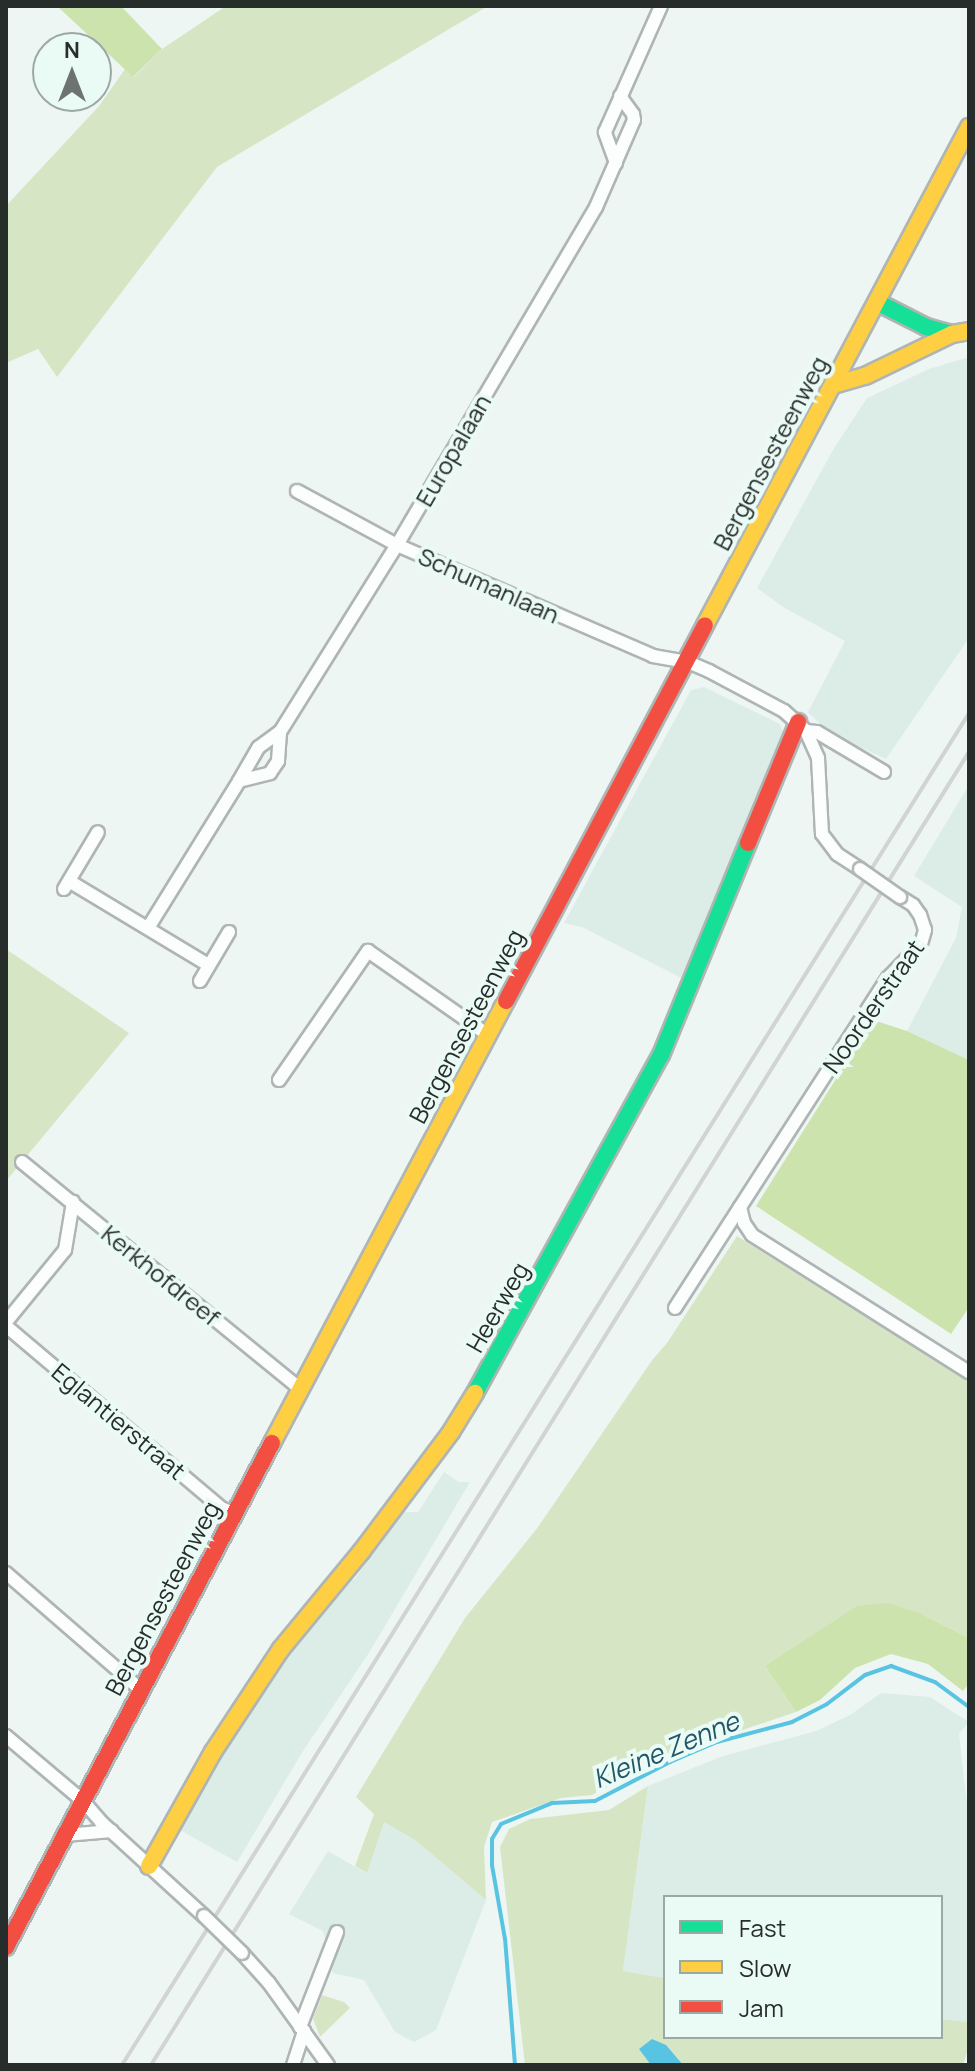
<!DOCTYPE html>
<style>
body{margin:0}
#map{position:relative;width:975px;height:2071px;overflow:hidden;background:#eef6f4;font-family:Manrope,sans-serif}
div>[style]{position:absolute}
.built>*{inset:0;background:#dcede8}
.green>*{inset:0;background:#d6e6c5}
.forest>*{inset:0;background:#cde3ae}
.water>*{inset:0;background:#59c4e2}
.stream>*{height:4px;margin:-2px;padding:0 2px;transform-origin:2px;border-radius:2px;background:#59c4e2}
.roads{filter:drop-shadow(2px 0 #afb5b4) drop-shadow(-2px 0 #afb5b4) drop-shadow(0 2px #afb5b4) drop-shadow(0 -2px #afb5b4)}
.street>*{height:12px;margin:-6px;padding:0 6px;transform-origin:6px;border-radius:6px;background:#fcfefd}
.fast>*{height:16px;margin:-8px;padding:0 8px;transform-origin:8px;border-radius:8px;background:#16e098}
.slow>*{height:16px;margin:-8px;padding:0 8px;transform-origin:8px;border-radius:8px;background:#ffcf43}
.jam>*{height:16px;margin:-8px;padding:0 8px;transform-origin:8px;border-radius:8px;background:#f24e42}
.rail>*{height:4px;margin:-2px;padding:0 2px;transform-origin:2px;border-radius:2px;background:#d1d4d3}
.bridges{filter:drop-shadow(2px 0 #afb5b4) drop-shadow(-2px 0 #afb5b4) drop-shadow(0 2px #afb5b4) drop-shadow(0 -2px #afb5b4)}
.street-bridge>*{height:12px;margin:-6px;padding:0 6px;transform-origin:6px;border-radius:6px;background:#fcfefd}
span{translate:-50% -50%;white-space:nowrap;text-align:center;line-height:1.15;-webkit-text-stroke:8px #eafaf5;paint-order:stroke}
.street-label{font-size:24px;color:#272d2b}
.water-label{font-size:26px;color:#215668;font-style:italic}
.frame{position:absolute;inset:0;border:8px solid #272d2b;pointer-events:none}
.legend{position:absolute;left:663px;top:1895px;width:280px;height:144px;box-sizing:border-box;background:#eafaf5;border:2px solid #9ca8a4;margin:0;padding:10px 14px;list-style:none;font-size:24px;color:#272d2b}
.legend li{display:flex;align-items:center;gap:16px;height:40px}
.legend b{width:40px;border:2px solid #9ca8a4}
.north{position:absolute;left:32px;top:32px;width:80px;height:80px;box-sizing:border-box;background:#eafaf5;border:2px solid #9ca8a4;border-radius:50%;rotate:0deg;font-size:22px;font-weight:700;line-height:32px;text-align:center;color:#272d2b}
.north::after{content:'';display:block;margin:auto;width:28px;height:36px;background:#6d7371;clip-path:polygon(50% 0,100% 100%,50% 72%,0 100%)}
</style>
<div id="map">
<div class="built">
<i style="clip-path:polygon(969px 357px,969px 638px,886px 759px,829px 733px,808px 712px,845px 641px,783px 607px,757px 588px,834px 448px,867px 398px,929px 369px)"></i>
<i style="clip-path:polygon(704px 687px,780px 724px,784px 735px,687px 981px,582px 927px,564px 923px,691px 690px)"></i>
<i style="clip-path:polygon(969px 785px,969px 1060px,907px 1031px,956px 938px,962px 907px,914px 876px)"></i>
<i style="clip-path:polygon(444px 1472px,459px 1482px,470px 1482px,369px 1653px,303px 1751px,237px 1862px,178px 1829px,239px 1724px,320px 1609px,344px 1577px,354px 1580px,402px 1512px,418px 1512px)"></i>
<i style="clip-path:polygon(881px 1693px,930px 1697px,969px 1722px,959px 1734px,969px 1822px,969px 2022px,941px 2019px,941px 1897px,665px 1897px,665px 1978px,623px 1971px,648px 1786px,723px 1756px,816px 1731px,850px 1715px)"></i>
<i style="clip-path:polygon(383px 1821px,415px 1840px,486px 1900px,436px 2030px,414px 2042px,395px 2032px,364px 1980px,333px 1973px,323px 1931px,289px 1914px,328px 1851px,366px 1873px)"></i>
</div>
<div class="green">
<i style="clip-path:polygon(226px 6px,488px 6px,217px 167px,57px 377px,38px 349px,6px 363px,6px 206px,99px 106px,125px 69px,134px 77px,162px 49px)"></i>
<i style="clip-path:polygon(6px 949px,129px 1033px,6px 1181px)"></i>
<i style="clip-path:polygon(737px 1236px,969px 1382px,969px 1638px,922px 1614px,781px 1657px,765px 1666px,796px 1712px,671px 1754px,592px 1795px,561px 1798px,492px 1822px,484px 1847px,486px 1900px,415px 1840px,384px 1822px,367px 1873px,355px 1866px,374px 1814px,356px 1797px,465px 1618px,538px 1527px,653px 1359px,667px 1343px)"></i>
<i style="clip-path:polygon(648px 1786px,623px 1971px,665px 1978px,665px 2037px,941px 2037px,941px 2019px,969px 2022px,969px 2046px,963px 2065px,525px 2065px,500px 1847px,509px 1829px,530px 1819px,609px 1810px)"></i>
<i style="clip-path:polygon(322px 1995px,344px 2002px,350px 2008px,320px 2037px,313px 2019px)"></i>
</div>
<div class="forest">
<i style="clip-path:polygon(57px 6px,121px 6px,162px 49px,133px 77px)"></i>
<i style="clip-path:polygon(873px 1020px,907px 1031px,969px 1060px,969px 1307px,951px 1334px,756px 1206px)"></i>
<i style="clip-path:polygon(888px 1603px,922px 1614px,969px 1638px,969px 1683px,963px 1691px,928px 1664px,891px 1654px,855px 1668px,820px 1700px,796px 1712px,765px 1666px,857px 1606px)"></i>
</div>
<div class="water">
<i style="clip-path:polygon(652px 2039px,666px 2045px,683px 2065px,651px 2065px,639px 2049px)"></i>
</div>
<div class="stream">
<i style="left:515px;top:2065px;width:126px;rotate:-94.5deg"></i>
<i style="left:505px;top:1939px;width:75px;rotate:-100deg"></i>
<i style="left:492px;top:1865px;width:26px;rotate:-90deg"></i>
<i style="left:492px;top:1839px;width:17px;rotate:-59deg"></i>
<i style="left:501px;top:1824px;width:55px;rotate:-22.4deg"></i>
<i style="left:552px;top:1803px;width:43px;rotate:-2.7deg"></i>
<i style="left:595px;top:1801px;width:85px;rotate:-27.5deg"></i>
<i style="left:670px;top:1762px;width:51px;rotate:-23.1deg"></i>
<i style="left:717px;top:1742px;width:78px;rotate:-14.9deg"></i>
<i style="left:792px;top:1722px;width:39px;rotate:-27deg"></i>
<i style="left:827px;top:1704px;width:48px;rotate:-37.3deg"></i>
<i style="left:865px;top:1675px;width:28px;rotate:-19deg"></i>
<i style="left:891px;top:1666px;width:47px;rotate:20deg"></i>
<i style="left:935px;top:1682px;width:42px;rotate:36.3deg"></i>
</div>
<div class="roads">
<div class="street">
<i style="left:616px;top:163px;width:33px;rotate:-110deg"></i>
<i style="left:605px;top:132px;width:138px;rotate:-66deg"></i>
<i style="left:297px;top:491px;width:114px;rotate:28.4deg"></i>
<i style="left:397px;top:545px;width:279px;rotate:23.4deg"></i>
<i style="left:653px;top:656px;width:36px;rotate:10deg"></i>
<i style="left:688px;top:662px;width:23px;rotate:23deg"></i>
<i style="left:709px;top:671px;width:85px;rotate:28.1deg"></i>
<i style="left:784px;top:711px;width:30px;rotate:42deg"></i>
<i style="left:806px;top:731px;width:30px;rotate:66deg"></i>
<i style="left:818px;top:758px;width:76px;rotate:87deg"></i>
<i style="left:822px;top:834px;width:25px;rotate:53deg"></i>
<i style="left:837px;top:854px;width:27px;rotate:33deg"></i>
<i style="left:806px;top:731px;width:11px;rotate:5deg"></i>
<i style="left:817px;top:732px;width:78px;rotate:30.8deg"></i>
<i style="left:239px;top:781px;width:39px;rotate:-60deg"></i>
<i style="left:259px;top:747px;width:26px;rotate:-36deg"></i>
<i style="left:280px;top:732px;width:221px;rotate:-58deg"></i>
<i style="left:397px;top:545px;width:392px;rotate:-59.5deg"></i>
<i style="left:596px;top:207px;width:95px;rotate:-66.4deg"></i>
<i style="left:634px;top:120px;width:6px;rotate:-99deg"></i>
<i style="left:633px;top:114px;width:22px;rotate:-126deg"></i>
<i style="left:69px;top:881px;width:162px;rotate:31.1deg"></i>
<i style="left:64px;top:889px;width:66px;rotate:-59.2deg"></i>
<i style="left:148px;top:928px;width:173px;rotate:-58.2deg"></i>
<i style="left:239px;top:781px;width:32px;rotate:-14deg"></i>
<i style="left:270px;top:773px;width:14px;rotate:-56deg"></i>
<i style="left:278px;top:761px;width:29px;rotate:-86deg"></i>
<i style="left:200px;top:981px;width:57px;rotate:-59.4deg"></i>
<i style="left:279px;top:1080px;width:157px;rotate:-55.4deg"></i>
<i style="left:368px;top:951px;width:146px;rotate:35deg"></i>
<i style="left:22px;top:1162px;width:357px;rotate:39.2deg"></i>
<i style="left:740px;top:1207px;width:16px;rotate:76deg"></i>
<i style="left:744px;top:1223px;width:14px;rotate:56deg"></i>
<i style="left:752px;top:1235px;width:257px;rotate:32.3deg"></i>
<i style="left:675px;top:1308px;width:393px;rotate:-57.2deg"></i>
<i style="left:888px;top:978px;width:47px;rotate:-45.9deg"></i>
<i style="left:921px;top:944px;width:15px;rotate:-74deg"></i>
<i style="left:925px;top:930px;width:16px;rotate:-108deg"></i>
<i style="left:920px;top:915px;width:12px;rotate:-125deg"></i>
<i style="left:913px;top:905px;width:15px;rotate:-148deg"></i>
<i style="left:6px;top:1322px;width:93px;rotate:-50.7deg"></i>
<i style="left:65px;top:1250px;width:49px;rotate:-80.5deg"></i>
<i style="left:6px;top:1326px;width:282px;rotate:40.2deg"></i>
<i style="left:221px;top:1508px;width:14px;rotate:21deg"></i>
<i style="left:6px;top:1573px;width:177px;rotate:40.9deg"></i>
<i style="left:6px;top:1736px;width:101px;rotate:40.2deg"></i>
<i style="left:83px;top:1801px;width:28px;rotate:49deg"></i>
<i style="left:101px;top:1822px;width:139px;rotate:42.4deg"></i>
<i style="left:65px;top:1835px;width:47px;rotate:-4.9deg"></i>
<i style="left:242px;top:1953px;width:40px;rotate:48deg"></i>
<i style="left:269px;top:1983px;width:101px;rotate:54.3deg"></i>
<i style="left:300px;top:2027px;width:102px;rotate:-68.7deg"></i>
<i style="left:293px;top:2065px;width:36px;rotate:-72deg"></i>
</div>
<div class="fast">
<i style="left:877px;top:302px;width:55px;rotate:27deg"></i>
<i style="left:926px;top:327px;width:27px;rotate:15deg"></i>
<i style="left:475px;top:1393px;width:386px;rotate:-61.2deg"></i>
<i style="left:661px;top:1055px;width:229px;rotate:-67.7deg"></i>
</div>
<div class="slow">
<i style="left:833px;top:385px;width:33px;rotate:-16deg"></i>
<i style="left:865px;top:376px;width:97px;rotate:-25.8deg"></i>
<i style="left:952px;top:334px;width:17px;rotate:-10deg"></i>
<i style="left:705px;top:625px;width:564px;rotate:-62.07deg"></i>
<i style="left:272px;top:1443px;width:500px;rotate:-62.1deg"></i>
<i style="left:149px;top:1866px;width:131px;rotate:-60.7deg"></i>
<i style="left:213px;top:1752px;width:123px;rotate:-56.6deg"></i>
<i style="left:281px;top:1649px;width:126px;rotate:-50.5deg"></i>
<i style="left:361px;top:1552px;width:150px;rotate:-53.1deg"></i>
<i style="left:451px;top:1432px;width:46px;rotate:-58.4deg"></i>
</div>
<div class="jam">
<i style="left:748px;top:843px;width:131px;rotate:-67.5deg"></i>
<i style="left:506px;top:1001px;width:425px;rotate:-62.1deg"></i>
<i style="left:6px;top:1947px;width:570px;rotate:-62.18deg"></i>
</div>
</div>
<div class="rail">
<i style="left:122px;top:2065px;width:1595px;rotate:-57.93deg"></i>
<i style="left:151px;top:2065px;width:1547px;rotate:-58.08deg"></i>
</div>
<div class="bridges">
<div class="street-bridge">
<i style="left:860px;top:869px;width:49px;rotate:35deg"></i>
<i style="left:204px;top:1916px;width:53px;rotate:44.2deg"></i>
</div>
</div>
<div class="street-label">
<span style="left:453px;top:450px;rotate:-60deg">Europalaan</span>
<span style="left:770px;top:453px;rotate:-62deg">Bergensesteenweg</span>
<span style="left:489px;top:585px;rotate:24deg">Schumanlaan</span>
<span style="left:873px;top:1006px;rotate:-55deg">Noorderstraat</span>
<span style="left:466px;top:1026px;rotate:-62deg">Bergensesteenweg</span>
<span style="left:161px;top:1275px;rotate:39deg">Kerkhofdreef</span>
<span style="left:497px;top:1307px;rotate:-60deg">Heerweg</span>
<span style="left:119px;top:1421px;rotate:40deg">Eglantierstraat</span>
<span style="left:162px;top:1598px;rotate:-62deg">Bergensesteenweg</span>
</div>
<div class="water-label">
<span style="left:666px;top:1750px;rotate:-23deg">Kleine Zenne</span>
</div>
<div class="frame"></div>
<ul class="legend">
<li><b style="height:10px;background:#16e098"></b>Fast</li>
<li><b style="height:10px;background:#ffcf43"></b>Slow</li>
<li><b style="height:10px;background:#f24e42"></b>Jam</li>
</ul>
<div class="north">N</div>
</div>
